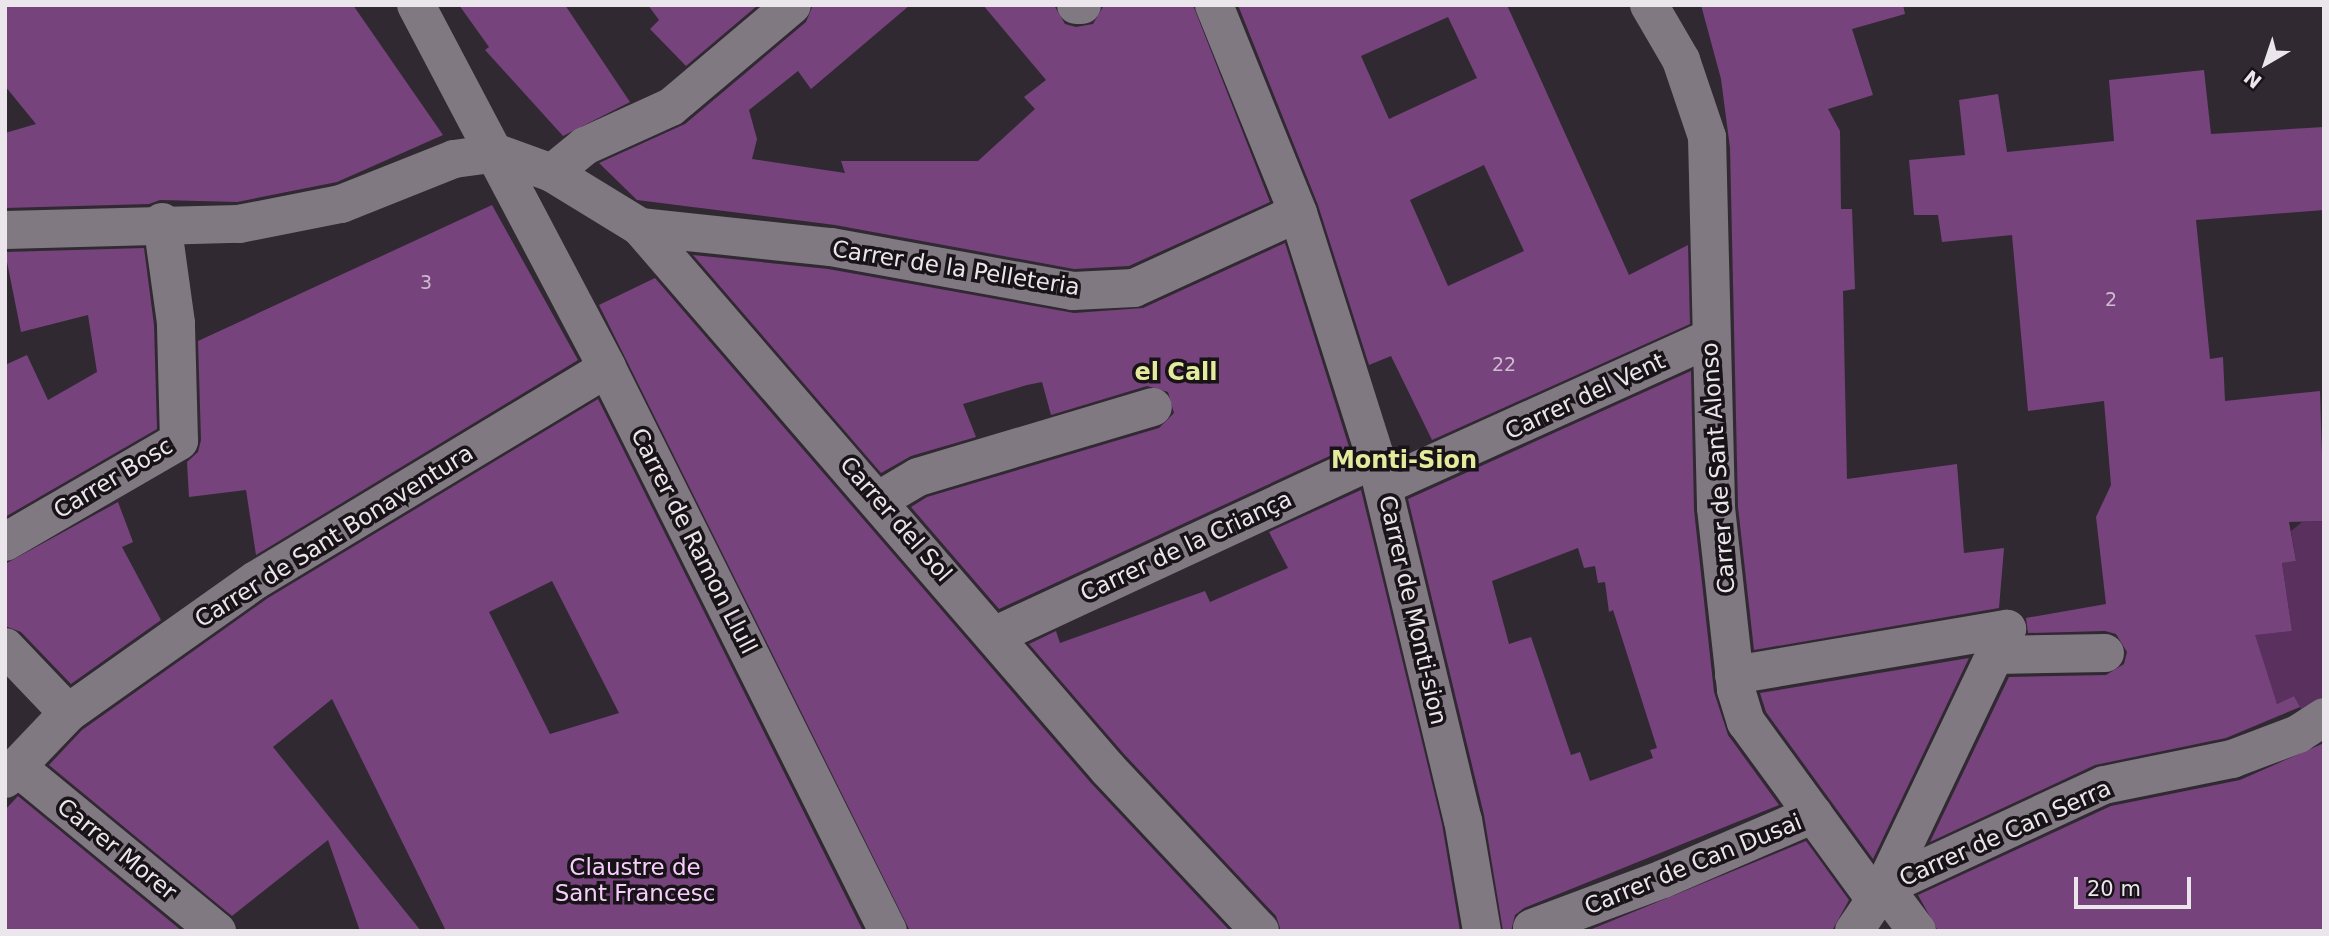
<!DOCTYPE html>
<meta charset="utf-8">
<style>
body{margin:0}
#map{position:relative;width:2329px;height:936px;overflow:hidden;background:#312932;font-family:"DejaVu Sans",sans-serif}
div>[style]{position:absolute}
.green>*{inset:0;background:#59305e}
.building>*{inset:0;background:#76437d}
.minor>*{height:38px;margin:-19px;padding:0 19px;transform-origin:19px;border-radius:19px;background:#817982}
span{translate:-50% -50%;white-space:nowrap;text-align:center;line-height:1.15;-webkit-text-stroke:7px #171317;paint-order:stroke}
.number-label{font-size:19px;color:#cebdd0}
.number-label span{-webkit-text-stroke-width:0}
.street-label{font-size:23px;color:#ebe6ec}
.park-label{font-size:23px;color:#f9ccff}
.neighbourhood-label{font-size:24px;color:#e4eb9d;font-weight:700}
.frame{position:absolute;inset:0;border:7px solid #ebe6ec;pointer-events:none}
.north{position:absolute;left:2231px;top:28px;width:70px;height:70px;-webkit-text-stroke:5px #171317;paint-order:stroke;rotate:219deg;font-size:19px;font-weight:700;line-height:28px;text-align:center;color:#ebe6ec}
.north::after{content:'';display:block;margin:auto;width:24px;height:32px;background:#ebe6ec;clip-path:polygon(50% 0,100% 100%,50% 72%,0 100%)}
.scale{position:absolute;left:2074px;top:877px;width:117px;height:32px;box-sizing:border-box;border:4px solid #ebe6ec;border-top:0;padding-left:9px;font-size:21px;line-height:24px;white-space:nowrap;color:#ebe6ec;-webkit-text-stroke:5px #171317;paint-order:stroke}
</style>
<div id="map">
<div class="green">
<i style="clip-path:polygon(2324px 521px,2324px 705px,2305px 717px,2294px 696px,2277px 704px,2251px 635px,2292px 631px,2282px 563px,2296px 561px,2291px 531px,2302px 522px)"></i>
</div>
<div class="building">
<i style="clip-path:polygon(5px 5px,353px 5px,443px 135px,337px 182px,237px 202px,160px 200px,149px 204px,5px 208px,5px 133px,36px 124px,5px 86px)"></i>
<i style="clip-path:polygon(459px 5px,565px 5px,630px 102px,563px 136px,485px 50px,489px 47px)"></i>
<i style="clip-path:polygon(648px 5px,758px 5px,686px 66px,650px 29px,659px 20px)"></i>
<i style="clip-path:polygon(813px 5px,910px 5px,811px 89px,798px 71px,749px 110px,757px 139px,752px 159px,845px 173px,841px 161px,978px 161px,1035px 109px,1024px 97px,1046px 80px,983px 5px,1054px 5px,1065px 24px,1076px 27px,1093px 24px,1104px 5px,1193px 5px,1270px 202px,1129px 266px,1074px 269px,835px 225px,637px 200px,599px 163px,685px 124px,806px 22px)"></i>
<i style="clip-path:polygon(evenodd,1238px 5px,1507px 5px,1629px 275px,1688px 245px,1690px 324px,1432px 440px,1391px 356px,1369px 365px,1318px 205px,1238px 5px,1448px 17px,1477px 78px,1389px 119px,1361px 56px,1448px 17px,1238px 5px,1484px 165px,1524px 251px,1448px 286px,1410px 200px,1484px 165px)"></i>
<i style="clip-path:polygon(1701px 5px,1903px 5px,1905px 14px,1852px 29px,1873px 95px,1828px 109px,1840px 131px,1841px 209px,1852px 209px,1855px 289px,1843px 291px,1847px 479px,1957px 464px,1964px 553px,2004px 548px,1999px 608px,1754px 650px,1738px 507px,1730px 148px,1721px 79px)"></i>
<i style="clip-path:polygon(2204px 70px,2211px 134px,2324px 127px,2324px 210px,2196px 220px,2210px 359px,2223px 357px,2225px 401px,2320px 391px,2324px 521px,2289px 522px,2296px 561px,2282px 563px,2292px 631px,2255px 635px,2277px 704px,2294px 696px,2300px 707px,2226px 738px,2095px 765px,1930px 842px,2009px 677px,2106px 675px,2124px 664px,2127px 652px,2116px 634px,2105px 631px,2028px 633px,2026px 618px,2106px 604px,2096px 517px,2111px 485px,2104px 401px,2028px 411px,2012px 235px,1942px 242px,1938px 215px,1914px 215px,1909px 160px,1965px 155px,1959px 100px,1998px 94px,2007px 152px,2114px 141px,2109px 80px)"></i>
<i style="clip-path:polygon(492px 205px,578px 360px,256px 555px,246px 490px,189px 497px,187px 462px,198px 452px,201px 440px,198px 341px)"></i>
<i style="clip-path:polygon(1285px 243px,1349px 447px,999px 609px,911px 507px,927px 497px,1159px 428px,1174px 413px,1168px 392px,1147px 386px,1051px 415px,1042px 382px,1027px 385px,963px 404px,976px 437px,911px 456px,881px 473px,693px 255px,828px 269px,1074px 313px,1143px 308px)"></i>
<i style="clip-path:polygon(144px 248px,154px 325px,157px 429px,5px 517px,5px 365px,27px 355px,48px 400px,97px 372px,88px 315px,21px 332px,5px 252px)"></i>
<i style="clip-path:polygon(655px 278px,1091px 783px,1230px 931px,910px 931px,599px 305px)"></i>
<i style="clip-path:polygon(evenodd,1691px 371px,1694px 510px,1714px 692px,1728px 735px,1779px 805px,1524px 908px,1515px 915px,1511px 931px,1503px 931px,1484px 815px,1408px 499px,1691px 371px,1578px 548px,1584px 568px,1595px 566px,1598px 583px,1605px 582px,1609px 612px,1613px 610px,1657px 748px,1650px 750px,1653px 758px,1590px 781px,1580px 752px,1571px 755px,1531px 637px,1509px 644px,1492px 581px,1578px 548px)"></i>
<i style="clip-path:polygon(evenodd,598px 399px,863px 931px,446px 931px,332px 699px,273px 747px,421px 931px,360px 931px,328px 840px,232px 916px,49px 765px,82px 730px,268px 598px,598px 399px,552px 581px,619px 713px,550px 734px,489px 612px,552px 581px)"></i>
<i style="clip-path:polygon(1361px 490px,1442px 824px,1460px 931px,1281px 931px,1276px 916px,1124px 754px,1029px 644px,1056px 631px,1060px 643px,1205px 591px,1210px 602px,1288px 568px,1269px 532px)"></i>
<i style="clip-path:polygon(118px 502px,133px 542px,122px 547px,161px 620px,71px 684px,21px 632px,5px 626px,5px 564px)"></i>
<i style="clip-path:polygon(1969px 658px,1873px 859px,1766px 712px,1760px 693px)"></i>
<i style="clip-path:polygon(2324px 743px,2324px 931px,1938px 931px,1918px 895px,2111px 806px,2240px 780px)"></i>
<i style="clip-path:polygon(18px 796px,182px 931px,5px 931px,5px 810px)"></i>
<i style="clip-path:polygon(1806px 841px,1849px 900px,1832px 931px,1587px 931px)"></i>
</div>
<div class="minor">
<i style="left:416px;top:5px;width:410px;rotate:62.2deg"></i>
<i style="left:607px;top:368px;width:629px;rotate:63.48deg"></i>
<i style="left:1076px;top:5px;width:6px"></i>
<i style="left:1214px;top:5px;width:224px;rotate:68deg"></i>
<i style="left:1298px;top:213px;width:258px;rotate:72.4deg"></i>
<i style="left:1376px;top:459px;width:371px;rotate:76.5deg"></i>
<i style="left:1463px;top:820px;width:113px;rotate:80.3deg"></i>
<i style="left:1649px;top:5px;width:64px;rotate:59.8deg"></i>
<i style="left:1681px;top:60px;width:81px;rotate:71.3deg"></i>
<i style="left:1707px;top:137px;width:371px;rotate:88.6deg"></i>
<i style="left:1716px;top:508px;width:183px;rotate:83.7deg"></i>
<i style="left:1736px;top:690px;width:34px;rotate:73deg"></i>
<i style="left:1746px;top:722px;width:219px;rotate:53.9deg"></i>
<i style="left:552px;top:173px;width:43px;rotate:-39.3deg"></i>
<i style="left:585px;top:146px;width:94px;rotate:-24.4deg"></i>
<i style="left:671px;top:107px;width:158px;rotate:-40.1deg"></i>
<i style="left:640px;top:227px;width:192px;rotate:6deg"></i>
<i style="left:831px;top:247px;width:246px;rotate:10.3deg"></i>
<i style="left:1073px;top:291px;width:61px;rotate:-2.8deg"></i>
<i style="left:1134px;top:288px;width:180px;rotate:-24.6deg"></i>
<i style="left:5px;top:230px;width:234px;rotate:-1.5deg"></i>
<i style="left:239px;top:224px;width:104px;rotate:-11.1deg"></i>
<i style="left:341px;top:204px;width:122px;rotate:-21.7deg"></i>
<i style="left:454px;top:159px;width:43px;rotate:-7.9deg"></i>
<i style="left:497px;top:153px;width:59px;rotate:20deg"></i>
<i style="left:552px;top:173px;width:103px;rotate:31.5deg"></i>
<i style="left:640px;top:227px;width:716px;rotate:49.19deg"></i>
<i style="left:1108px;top:769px;width:222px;rotate:46.8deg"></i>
<i style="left:1383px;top:486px;width:358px;rotate:-24.3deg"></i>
<i style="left:879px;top:500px;width:45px;rotate:-30.5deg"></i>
<i style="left:918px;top:477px;width:245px;rotate:-16.6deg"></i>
<i style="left:5px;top:542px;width:201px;rotate:-30.1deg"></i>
<i style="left:179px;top:441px;width:118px;rotate:-91.5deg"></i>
<i style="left:176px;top:323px;width:102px;rotate:-97.9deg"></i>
<i style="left:996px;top:635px;width:419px;rotate:-24.9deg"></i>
<i style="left:5px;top:647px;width:91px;rotate:46.3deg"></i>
<i style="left:68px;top:713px;width:91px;rotate:133.7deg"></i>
<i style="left:1994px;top:655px;width:111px;rotate:-1deg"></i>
<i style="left:1734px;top:675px;width:277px;rotate:-9.6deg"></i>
<i style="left:68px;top:713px;width:230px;rotate:-35.3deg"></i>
<i style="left:256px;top:580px;width:410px;rotate:-31.1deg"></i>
<i style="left:17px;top:767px;width:259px;rotate:39.4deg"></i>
<i style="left:1532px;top:928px;width:140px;rotate:-20.5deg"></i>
<i style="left:1663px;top:879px;width:164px;rotate:-23.3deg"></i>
<i style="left:1854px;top:931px;width:53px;rotate:-55.7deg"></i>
<i style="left:1884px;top:887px;width:286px;rotate:-64.5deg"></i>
<i style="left:1917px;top:931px;width:55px;rotate:-126.9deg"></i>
<i style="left:1884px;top:887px;width:242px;rotate:-24.9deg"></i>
<i style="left:2104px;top:785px;width:131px;rotate:-11.5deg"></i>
<i style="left:2232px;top:759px;width:71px;rotate:-20.7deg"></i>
<i style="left:2298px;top:734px;width:31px;rotate:-33deg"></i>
</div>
<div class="number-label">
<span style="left:426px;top:283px">3</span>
<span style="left:2111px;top:300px">2</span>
<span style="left:1504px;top:365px">22</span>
</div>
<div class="street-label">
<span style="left:956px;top:268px;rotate:9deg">Carrer de la Pelleteria</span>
<span style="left:1585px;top:396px;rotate:-25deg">Carrer del Vent</span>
<span style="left:1718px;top:468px;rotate:-94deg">Carrer de Sant Alonso</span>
<span style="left:113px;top:478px;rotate:-31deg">Carrer Bosc</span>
<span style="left:896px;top:519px;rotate:49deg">Carrer del Sol</span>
<span style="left:334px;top:536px;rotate:-32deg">Carrer de Sant Bonaventura</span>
<span style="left:694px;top:541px;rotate:63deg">Carrer de Ramon Llull</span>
<span style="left:1186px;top:546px;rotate:-25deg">Carrer de la Criança</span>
<span style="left:1413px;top:610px;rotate:77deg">Carrer de Monti-sion</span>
<span style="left:2005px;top:833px;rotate:-24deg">Carrer de Can Serra</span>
<span style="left:117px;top:849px;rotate:39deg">Carrer Morer</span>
<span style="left:1693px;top:864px;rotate:-22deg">Carrer de Can Dusai</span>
</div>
<div class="park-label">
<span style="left:635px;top:880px">Claustre de<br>Sant Francesc</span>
</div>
<div class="neighbourhood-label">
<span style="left:1176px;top:373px">el Call</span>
<span style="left:1404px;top:461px">Monti-Sion</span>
</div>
<div class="frame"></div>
<div class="north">N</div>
<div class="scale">20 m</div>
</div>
